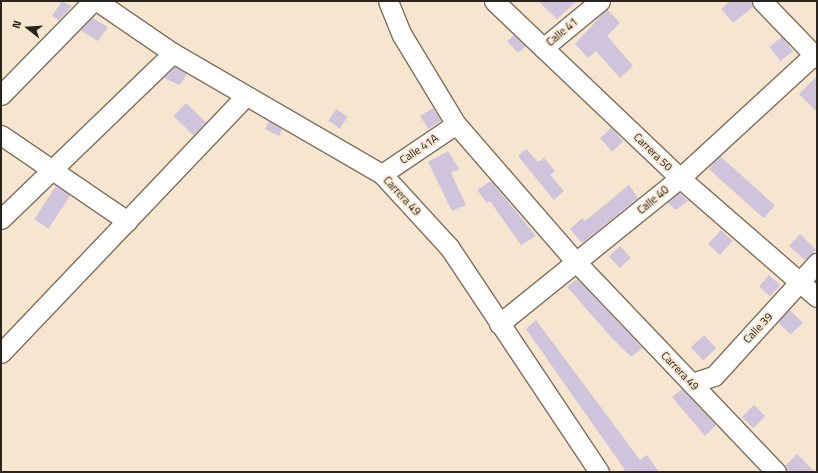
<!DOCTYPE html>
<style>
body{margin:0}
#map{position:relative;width:818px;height:473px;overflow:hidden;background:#f6e5cf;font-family:"Titillium Web",sans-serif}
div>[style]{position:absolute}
.building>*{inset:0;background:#cfc4db;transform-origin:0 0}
.roads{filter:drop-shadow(1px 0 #80715d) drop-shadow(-1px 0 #80715d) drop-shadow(0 1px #80715d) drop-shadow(0 -1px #80715d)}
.street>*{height:19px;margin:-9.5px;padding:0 9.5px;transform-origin:9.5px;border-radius:9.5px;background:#fff}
span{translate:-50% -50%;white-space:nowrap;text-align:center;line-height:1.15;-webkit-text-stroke:3.5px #f6e5cf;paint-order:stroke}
.street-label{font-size:11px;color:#2a241c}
.frame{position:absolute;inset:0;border:2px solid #2a241c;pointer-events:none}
.north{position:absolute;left:8px;top:8px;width:40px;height:40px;-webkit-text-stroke:3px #f6e5cf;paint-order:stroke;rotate:287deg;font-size:11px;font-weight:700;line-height:16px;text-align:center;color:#2a241c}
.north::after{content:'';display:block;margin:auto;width:14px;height:18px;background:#2a241c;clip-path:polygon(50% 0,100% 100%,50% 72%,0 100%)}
</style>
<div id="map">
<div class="building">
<i style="clip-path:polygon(62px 1px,72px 6px,59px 20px,52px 16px)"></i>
<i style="clip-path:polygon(538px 1px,577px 1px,557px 19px)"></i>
<i style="clip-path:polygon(730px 1px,751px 1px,753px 7px,733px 23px,721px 9px)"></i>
<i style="clip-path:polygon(607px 9px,620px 23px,607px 36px,633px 66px,620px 78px,596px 51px,588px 58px,575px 44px)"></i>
<i style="clip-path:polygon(92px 18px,108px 27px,98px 41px,80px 30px)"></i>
<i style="clip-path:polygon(514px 35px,526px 46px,518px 53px,507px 41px)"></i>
<i style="left:782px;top:37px;width:18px;height:16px;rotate:52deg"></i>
<i style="clip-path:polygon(175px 67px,187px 74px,180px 85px,164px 78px)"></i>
<i style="clip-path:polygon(817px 76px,817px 112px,799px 94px)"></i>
<i style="left:186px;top:103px;width:28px;height:18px;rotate:44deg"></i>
<i style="left:433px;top:108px;width:15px;height:15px;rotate:58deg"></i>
<i style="left:336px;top:109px;width:14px;height:14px;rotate:34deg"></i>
<i style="clip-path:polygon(269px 121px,282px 129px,279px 136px,265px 129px)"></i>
<i style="left:611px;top:128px;width:18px;height:15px;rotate:47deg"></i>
<i style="clip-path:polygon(526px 149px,538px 162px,544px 158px,555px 171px,550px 175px,564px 191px,554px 200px,518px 156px)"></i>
<i style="clip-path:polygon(448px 151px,459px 169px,451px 173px,466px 205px,452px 211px,428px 162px)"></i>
<i style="left:720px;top:156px;width:74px;height:17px;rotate:42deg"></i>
<i style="clip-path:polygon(491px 181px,536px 236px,521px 245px,490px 201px,487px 203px,477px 190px)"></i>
<i style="clip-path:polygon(629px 185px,638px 198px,582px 243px,570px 229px,582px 218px,585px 221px)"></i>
<i style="left:56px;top:186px;width:17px;height:40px;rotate:33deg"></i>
<i style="clip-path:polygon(679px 193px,688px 201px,676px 210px,667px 202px)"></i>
<i style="left:721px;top:230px;width:16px;height:19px;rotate:43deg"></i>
<i style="clip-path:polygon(800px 234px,816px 250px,805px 260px,789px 246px)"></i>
<i style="left:620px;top:246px;width:16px;height:15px;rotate:47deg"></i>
<i style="left:769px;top:275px;width:15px;height:15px;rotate:42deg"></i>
<i style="clip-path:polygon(577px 279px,642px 348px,631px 357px,612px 338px,567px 287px)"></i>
<i style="left:790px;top:310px;width:18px;height:17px;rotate:45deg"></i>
<i style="clip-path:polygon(536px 320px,640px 460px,647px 455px,659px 472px,622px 472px,625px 470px,526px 329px)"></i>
<i style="left:704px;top:335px;width:18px;height:18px;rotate:47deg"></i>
<i style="clip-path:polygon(682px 389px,716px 425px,705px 436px,672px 397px)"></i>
<i style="left:754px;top:405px;width:16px;height:17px;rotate:45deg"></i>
<i style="clip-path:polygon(797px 454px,815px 472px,787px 472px,785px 466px)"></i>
</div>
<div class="roads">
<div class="street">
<i style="left:97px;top:1px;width:92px;rotate:34.4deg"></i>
<i style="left:173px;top:53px;width:241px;rotate:30.1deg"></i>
<i style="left:382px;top:174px;width:99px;rotate:47.5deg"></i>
<i style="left:449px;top:247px;width:270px;rotate:56.3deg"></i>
<i style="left:388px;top:1px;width:37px;rotate:68deg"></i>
<i style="left:402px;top:35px;width:104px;rotate:58.8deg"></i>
<i style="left:456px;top:124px;width:184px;rotate:49deg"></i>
<i style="left:577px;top:263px;width:289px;rotate:46.4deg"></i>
<i style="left:494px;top:1px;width:257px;rotate:43.6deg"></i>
<i style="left:680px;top:178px;width:181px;rotate:41deg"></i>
<i style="left:762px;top:1px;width:79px;rotate:46deg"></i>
<i style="left:543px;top:48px;width:74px;rotate:-39.5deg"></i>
<i style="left:1px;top:95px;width:132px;rotate:-45.6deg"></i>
<i style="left:1px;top:135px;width:153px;rotate:34.3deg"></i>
<i style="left:382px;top:174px;width:89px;rotate:-34deg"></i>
<i style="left:1px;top:219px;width:239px;rotate:-44deg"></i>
<i style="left:499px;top:324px;width:233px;rotate:-38.9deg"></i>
<i style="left:680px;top:178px;width:186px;rotate:-42.6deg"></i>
<i style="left:1px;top:353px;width:355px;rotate:-46.4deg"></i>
<i style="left:692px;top:383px;width:23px;rotate:-18deg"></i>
<i style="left:714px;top:376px;width:153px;rotate:-47.7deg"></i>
</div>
</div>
<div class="street-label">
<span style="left:562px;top:32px;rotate:-40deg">Calle 41</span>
<span style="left:419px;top:149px;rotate:-34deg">Calle 41A</span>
<span style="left:653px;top:152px;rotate:44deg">Carrera 50</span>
<span style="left:402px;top:196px;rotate:47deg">Carrera 49</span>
<span style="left:653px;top:200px;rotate:-40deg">Calle 40</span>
<span style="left:758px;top:328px;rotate:-47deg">Calle 39</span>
<span style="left:680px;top:371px;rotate:46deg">Carrera 49</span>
</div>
<div class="frame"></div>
<div class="north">N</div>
</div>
